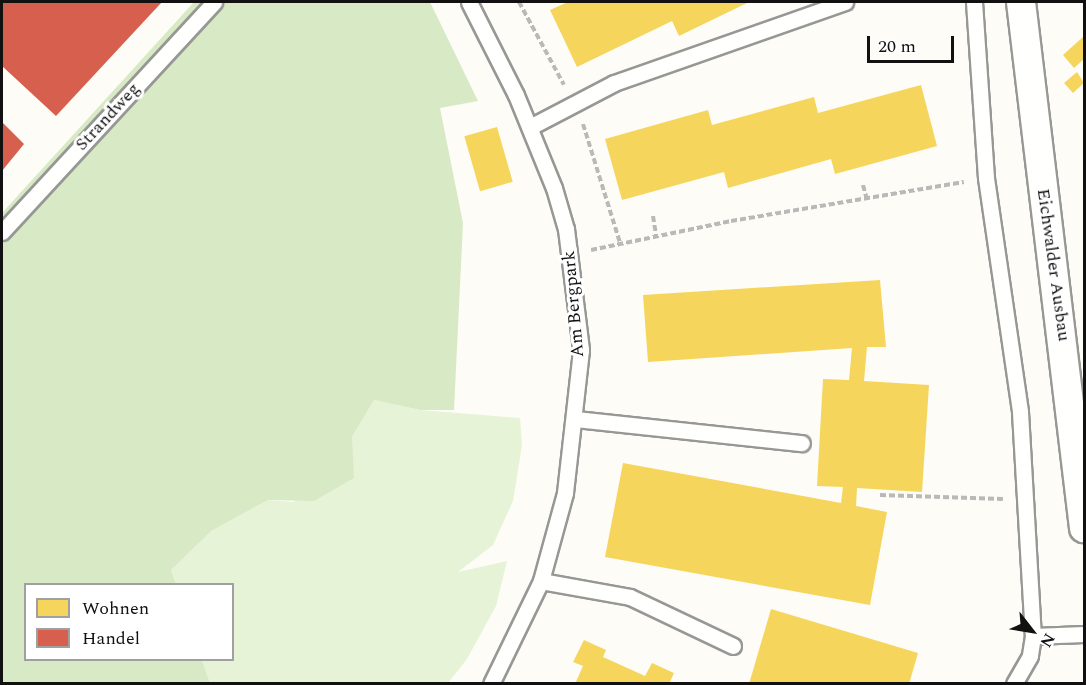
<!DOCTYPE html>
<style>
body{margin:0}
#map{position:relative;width:1086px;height:685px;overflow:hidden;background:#fdfcf7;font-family:Spectral,serif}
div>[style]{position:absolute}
.green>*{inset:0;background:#e7f3d7}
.forest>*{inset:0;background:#d8eac5}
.homes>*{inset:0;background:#f6d55c;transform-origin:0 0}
.shops>*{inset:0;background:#d6604d}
.path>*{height:4px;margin-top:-2px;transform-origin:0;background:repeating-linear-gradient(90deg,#b9b9b8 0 6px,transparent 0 9px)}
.roads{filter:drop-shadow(2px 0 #979795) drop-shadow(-2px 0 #979795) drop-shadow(0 2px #979795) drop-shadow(0 -2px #979795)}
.lane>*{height:15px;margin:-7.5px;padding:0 7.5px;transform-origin:7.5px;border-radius:7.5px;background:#fffffe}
.street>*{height:28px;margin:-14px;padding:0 14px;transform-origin:14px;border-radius:14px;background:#fffffe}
span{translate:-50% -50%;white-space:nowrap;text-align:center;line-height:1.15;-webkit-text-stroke:6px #fff;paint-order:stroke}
.street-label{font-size:18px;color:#111}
.frame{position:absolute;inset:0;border:3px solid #111;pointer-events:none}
.legend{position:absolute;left:24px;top:583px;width:210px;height:78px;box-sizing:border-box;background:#fff;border:2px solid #a0a0a0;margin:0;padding:8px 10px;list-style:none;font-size:18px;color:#111}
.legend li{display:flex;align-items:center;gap:12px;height:30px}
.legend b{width:30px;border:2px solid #a0a0a0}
.north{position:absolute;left:1002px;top:601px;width:60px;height:60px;-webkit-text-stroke:4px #fff;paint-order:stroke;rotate:121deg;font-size:16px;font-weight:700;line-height:24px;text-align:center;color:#111}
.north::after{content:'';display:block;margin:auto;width:21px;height:27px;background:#111;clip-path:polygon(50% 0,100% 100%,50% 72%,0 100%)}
.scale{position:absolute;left:867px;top:36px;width:87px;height:27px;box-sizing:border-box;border:3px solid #111;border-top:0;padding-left:8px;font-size:18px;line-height:21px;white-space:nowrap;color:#111;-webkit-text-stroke:4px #fff;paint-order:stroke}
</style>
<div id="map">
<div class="green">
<i style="clip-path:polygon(374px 400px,420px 410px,520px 418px,522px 445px,513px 501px,493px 545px,458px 572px,507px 561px,496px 606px,467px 659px,448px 683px,210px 683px,202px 660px,232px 660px,232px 584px,176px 584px,171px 570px,210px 531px,268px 500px,294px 502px,352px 437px)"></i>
</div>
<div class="forest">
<i style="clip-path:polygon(194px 2px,430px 2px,478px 101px,440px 108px,463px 223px,454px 410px,420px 410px,374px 400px,352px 437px,354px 478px,314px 501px,268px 500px,211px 531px,171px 570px,176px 584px,26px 584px,26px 660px,202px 660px,210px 683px,2px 683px,2px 213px)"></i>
</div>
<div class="homes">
<i style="clip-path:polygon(568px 2px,749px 2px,679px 36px,672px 21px,577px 67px,550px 10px)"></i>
<i style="clip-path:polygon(1084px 36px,1084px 59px,1074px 68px,1063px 55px)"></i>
<i style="clip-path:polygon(1077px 72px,1084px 83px,1073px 93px,1064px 83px)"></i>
<i style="clip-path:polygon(921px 85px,937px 146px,835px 174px,831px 159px,728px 188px,724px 172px,622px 200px,605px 139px,708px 110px,712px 125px,814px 97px,818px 113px)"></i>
<i style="left:497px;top:127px;width:57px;height:34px;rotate:74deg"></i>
<i style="clip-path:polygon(880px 280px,886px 347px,867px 347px,864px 381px,929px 385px,922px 492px,857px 488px,856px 506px,887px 512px,870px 605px,605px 557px,623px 463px,841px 503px,843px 487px,817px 486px,823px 379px,849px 380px,852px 348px,648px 362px,643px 295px)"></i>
<i style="clip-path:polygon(771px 609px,918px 653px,909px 684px,749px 684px)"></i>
<i style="clip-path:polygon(584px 640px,606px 650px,603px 657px,645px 676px,652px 663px,674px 673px,669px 684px,575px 684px,583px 666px,573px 662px)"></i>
</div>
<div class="shops">
<i style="clip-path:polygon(2px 2px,162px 2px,56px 116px,2px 66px)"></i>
<i style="clip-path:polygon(2px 122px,24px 144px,2px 171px)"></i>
</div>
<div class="path">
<i style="left:519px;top:2px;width:94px;rotate:61.5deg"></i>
<i style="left:583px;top:124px;width:125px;rotate:72.7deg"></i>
<i style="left:863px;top:185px;width:16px;rotate:75deg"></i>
<i style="left:653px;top:216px;width:20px;rotate:81deg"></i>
<i style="left:591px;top:250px;width:143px;rotate:-11.7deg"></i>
<i style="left:731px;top:221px;width:236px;rotate:-9.5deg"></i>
<i style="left:880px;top:495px;width:123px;rotate:1.9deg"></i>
</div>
<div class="roads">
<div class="lane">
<i style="left:469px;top:2px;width:104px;rotate:63.2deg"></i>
<i style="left:516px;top:95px;width:100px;rotate:67.8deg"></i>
<i style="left:554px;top:188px;width:43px;rotate:73.7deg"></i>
<i style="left:566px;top:229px;width:122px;rotate:82.9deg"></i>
<i style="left:581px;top:350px;width:144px;rotate:96.4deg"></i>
<i style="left:565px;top:493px;width:91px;rotate:105.3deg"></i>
<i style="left:541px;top:581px;width:114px;rotate:115.9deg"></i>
<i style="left:974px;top:2px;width:176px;rotate:86.1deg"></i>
<i style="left:986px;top:178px;width:236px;rotate:81.7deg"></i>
<i style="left:1020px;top:412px;width:224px;rotate:86.7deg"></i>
<i style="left:1033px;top:636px;width:20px;rotate:99deg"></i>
<i style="left:1030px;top:656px;width:32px;rotate:120deg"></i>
<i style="left:530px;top:127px;width:95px;rotate:-27.6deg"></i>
<i style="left:614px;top:83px;width:245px;rotate:-19.3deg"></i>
<i style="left:2px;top:232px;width:313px;rotate:-47.3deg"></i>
<i style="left:576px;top:419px;width:227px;rotate:6.1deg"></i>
<i style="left:541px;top:581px;width:90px;rotate:10.2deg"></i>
<i style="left:630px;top:597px;width:114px;rotate:25.4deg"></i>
<i style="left:1033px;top:636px;width:51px;rotate:-2.2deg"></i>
</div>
<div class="street">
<i style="left:1021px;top:2px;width:530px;rotate:83.17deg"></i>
</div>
</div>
<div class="street-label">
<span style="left:108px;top:117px;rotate:-47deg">Strandweg</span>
<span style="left:1053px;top:265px;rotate:82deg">Eichwalder Ausbau</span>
<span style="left:574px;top:304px;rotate:-95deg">Am Bergpark</span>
</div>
<div class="frame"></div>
<ul class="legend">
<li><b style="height:16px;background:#f6d55c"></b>Wohnen</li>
<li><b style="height:16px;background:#d6604d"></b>Handel</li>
</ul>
<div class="north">N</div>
<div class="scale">20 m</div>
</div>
